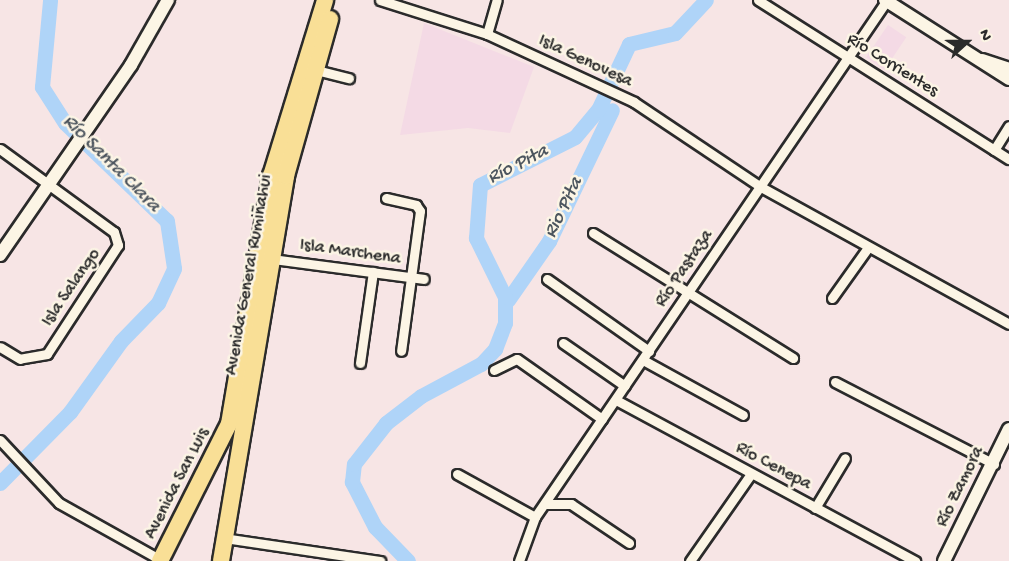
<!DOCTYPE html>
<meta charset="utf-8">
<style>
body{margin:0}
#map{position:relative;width:1009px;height:561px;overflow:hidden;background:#f7e5e5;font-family:"Gochi Hand",sans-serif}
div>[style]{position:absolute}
.built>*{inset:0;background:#f4dae5;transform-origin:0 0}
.river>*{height:15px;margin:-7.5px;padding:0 7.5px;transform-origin:7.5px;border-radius:7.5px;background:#afd4f8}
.roads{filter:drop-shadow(2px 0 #2b2b2b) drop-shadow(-2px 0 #2b2b2b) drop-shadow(0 2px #2b2b2b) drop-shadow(0 -2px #2b2b2b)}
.street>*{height:9px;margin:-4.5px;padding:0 4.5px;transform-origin:4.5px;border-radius:4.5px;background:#fcf5e5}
.secondary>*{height:12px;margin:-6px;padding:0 6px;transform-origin:6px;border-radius:6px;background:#fcf5e5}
.highway>*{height:16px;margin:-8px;padding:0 8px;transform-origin:8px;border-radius:8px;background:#f9df96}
span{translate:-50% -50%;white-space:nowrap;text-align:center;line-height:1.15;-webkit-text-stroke:5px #fcf5e5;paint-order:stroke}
.street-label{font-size:18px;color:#2b2b2b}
.water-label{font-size:20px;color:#4c555e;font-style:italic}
.north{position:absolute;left:937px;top:12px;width:60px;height:60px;-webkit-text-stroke:4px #fcf5e5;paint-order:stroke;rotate:69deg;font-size:16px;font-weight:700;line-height:24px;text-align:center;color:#2b2b2b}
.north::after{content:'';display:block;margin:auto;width:21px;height:27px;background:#2b2b2b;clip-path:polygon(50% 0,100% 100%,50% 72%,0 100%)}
</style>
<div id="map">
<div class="built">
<i style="clip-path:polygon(424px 23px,534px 67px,510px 133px,468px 128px,400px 135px)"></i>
<i style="left:888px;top:25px;width:22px;height:39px;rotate:34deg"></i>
</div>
<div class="river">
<i style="left:508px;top:300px;width:72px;rotate:-55.2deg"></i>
<i style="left:549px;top:241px;width:145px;rotate:-64.3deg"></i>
<i style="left:0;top:483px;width:100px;rotate:-45.4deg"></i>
<i style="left:70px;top:412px;width:87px;rotate:-54.3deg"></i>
<i style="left:121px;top:341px;width:53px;rotate:-45.8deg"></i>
<i style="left:158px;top:303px;width:38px;rotate:-65deg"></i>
<i style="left:174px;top:268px;width:48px;rotate:-98.5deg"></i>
<i style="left:167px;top:221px;width:141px;rotate:-136.1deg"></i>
<i style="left:65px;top:123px;width:43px;rotate:-122.6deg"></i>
<i style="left:42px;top:87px;width:87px;rotate:-84.7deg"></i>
<i style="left:408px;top:561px;width:47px;rotate:-134.1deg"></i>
<i style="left:375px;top:527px;width:51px;rotate:-117.1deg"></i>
<i style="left:352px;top:482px;width:18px;rotate:-84deg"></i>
<i style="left:354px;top:464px;width:52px;rotate:-52deg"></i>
<i style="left:386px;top:423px;width:44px;rotate:-37.6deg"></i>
<i style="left:421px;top:396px;width:68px;rotate:-28.1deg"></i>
<i style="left:481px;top:364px;width:21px;rotate:-47deg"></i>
<i style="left:495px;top:349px;width:28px;rotate:-69deg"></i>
<i style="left:505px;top:323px;width:26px;rotate:-90deg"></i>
<i style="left:505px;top:297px;width:66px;rotate:-116.2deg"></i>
<i style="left:476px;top:238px;width:53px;rotate:-85.7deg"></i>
<i style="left:480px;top:185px;width:106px;rotate:-26.8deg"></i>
<i style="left:575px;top:137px;width:35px;rotate:-50deg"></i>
<i style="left:598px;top:110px;width:73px;rotate:-64.8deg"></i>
<i style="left:629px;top:44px;width:47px;rotate:-13.4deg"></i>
<i style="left:675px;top:33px;width:45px;rotate:-46.8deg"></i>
</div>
<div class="roads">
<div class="street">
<i style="left:380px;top:0;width:112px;rotate:17.6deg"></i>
<i style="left:487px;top:34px;width:162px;rotate:24.8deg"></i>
<i style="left:634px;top:102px;width:153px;rotate:33.8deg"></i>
<i style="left:761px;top:187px;width:283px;rotate:28.9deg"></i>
<i style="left:758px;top:0;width:297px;rotate:32.4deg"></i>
<i style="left:487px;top:34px;width:35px;rotate:-74deg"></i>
<i style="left:316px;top:70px;width:34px;rotate:14deg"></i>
<i style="left:0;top:149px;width:141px;rotate:36.1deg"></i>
<i style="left:114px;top:232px;width:14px;rotate:73deg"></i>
<i style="left:118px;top:245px;width:130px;rotate:123.1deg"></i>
<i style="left:47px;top:354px;width:27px;rotate:170deg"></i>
<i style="left:20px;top:359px;width:23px;rotate:-149deg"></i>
<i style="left:994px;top:150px;width:28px;rotate:-58deg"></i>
<i style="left:386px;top:198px;width:31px;rotate:13deg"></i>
<i style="left:416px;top:205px;width:7px;rotate:56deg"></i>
<i style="left:420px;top:211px;width:141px;rotate:97.7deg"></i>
<i style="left:593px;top:233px;width:236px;rotate:32deg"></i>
<i style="left:272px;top:259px;width:153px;rotate:7.5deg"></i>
<i style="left:547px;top:279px;width:125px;rotate:35.2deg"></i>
<i style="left:832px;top:298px;width:60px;rotate:-54.5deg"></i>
<i style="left:563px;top:343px;width:75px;rotate:34.7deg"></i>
<i style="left:643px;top:360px;width:114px;rotate:28.8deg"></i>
<i style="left:360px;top:363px;width:92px;rotate:-81.9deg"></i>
<i style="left:494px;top:370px;width:25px;rotate:-26deg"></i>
<i style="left:517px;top:359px;width:104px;rotate:35.2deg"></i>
<i style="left:835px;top:382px;width:179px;rotate:27.3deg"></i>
<i style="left:616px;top:400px;width:340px;rotate:28.3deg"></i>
<i style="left:0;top:440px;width:86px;rotate:46.9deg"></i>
<i style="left:59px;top:503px;width:117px;rotate:29.2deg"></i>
<i style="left:457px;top:474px;width:89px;rotate:28.9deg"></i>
<i style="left:545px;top:504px;width:26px"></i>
<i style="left:571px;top:504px;width:70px;rotate:33.9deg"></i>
<i style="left:815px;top:508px;width:58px;rotate:-59deg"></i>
<i style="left:224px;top:538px;width:158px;rotate:8.4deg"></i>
<i style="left:519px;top:561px;width:47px;rotate:-70deg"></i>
<i style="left:535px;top:517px;width:625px;rotate:-55.75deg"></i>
<i style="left:690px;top:561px;width:106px;rotate:-55deg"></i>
</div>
<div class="secondary">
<i style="left:885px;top:0;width:147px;rotate:32.5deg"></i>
<i style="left:982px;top:60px;width:28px;rotate:18deg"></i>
<i style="left:0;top:255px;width:231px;rotate:-55.4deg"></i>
<i style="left:131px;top:65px;width:75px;rotate:-60.4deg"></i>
<i style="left:944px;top:561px;width:147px;rotate:-63.8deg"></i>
</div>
<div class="highway">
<i style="left:160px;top:561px;width:153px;rotate:-63.3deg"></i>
<i style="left:229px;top:424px;width:252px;rotate:-80.4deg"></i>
<i style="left:271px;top:176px;width:184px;rotate:-72.9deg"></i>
<i style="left:221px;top:561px;width:390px;rotate:-80.4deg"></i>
<i style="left:286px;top:176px;width:163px;rotate:-74.3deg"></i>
</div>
</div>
<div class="street-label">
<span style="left:585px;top:62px;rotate:25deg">Isla Genovesa</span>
<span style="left:892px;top:66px;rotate:32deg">Río Corrientes</span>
<span style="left:350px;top:253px;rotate:8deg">Isla Marchena</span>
<span style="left:685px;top:269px;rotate:-56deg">Río Pastaza</span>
<span style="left:250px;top:275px;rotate:-80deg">Avenida General Rumiñahui</span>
<span style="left:72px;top:288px;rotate:-56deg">Isla Salango</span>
<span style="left:773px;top:467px;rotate:28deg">Río Cenepa</span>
<span style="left:178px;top:484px;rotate:-63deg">Avenida San Luis</span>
<span style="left:961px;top:487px;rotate:-64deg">Río Zamora</span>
</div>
<div class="water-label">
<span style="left:111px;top:164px;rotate:45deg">Río Santa Clara</span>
<span style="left:518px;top:165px;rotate:-27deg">Río Pita</span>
<span style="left:564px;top:208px;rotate:-64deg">Rio Pita</span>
</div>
<div class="north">N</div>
</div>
